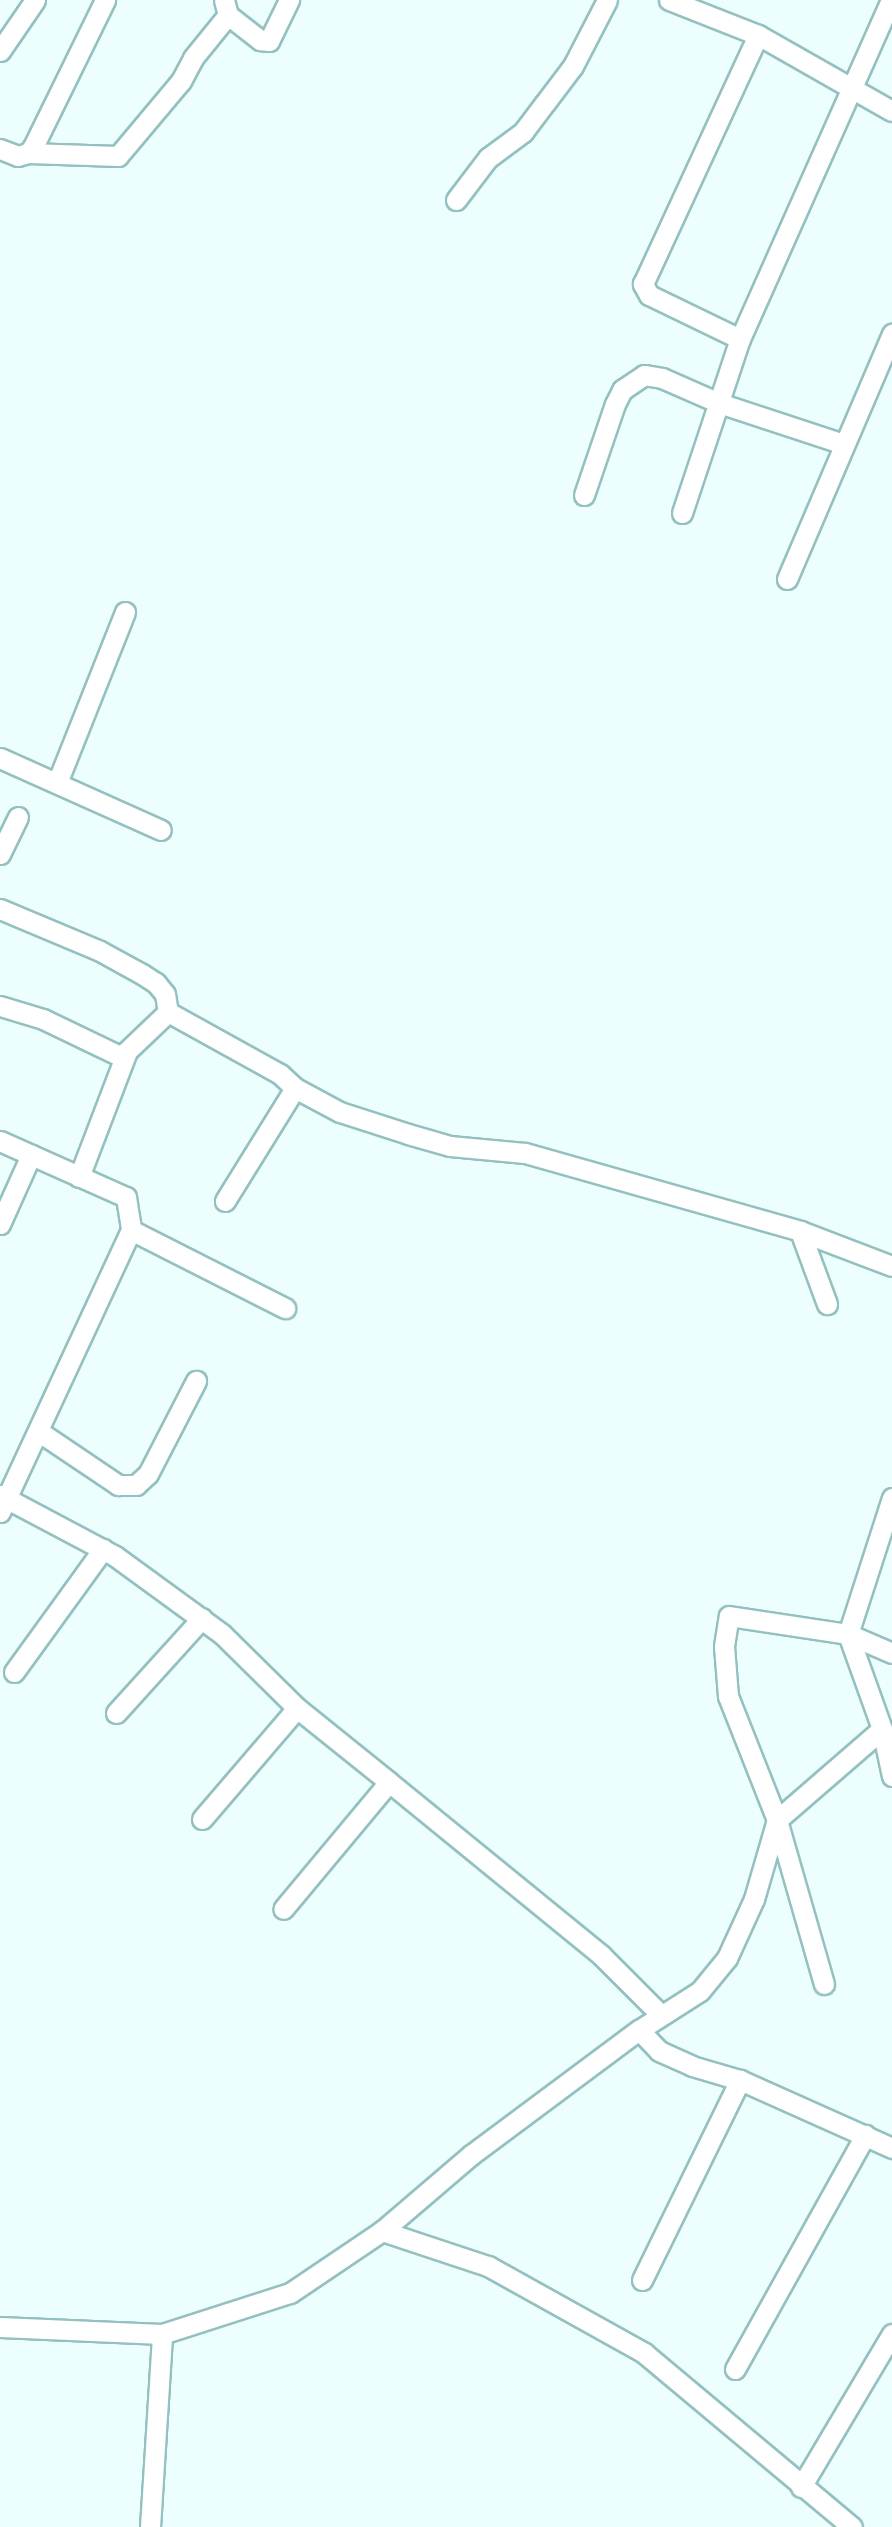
<!DOCTYPE html>
<style>
body{margin:0}
#map{position:relative;width:892px;height:2527px;overflow:hidden;background:#ecfefe;font-family:Georgia,serif}
div>[style]{position:absolute}
.roads{filter:drop-shadow(2px 0 #94c0c0) drop-shadow(-2px 0 #94c0c0) drop-shadow(0 2px #94c0c0) drop-shadow(0 -2px #94c0c0)}
.minor>*{height:19px;margin:-9.5px;padding:0 9.5px;transform-origin:9.5px;border-radius:9.5px;background:#fff}
span{translate:-50% -50%;white-space:nowrap;text-align:center;line-height:1.15;-webkit-text-stroke:5px #fff;paint-order:stroke}
</style>
<div id="map">
<div class="roads">
<div class="minor">
<i style="left:224px;top:0;width:16px;rotate:75deg"></i>
<i style="left:228px;top:15px;width:41px;rotate:38deg"></i>
<i style="left:260px;top:40px;width:9px;rotate:6deg"></i>
<i style="left:269px;top:41px;width:46px;rotate:-64deg"></i>
<i style="left:669px;top:0;width:96px;rotate:21.5deg"></i>
<i style="left:758px;top:35px;width:154px;rotate:29.6deg"></i>
<i style="left:0;top:51px;width:62px;rotate:-55.5deg"></i>
<i style="left:0;top:149px;width:19px;rotate:21deg"></i>
<i style="left:18px;top:156px;width:10px;rotate:-17deg"></i>
<i style="left:28px;top:153px;width:8px;rotate:-50deg"></i>
<i style="left:33px;top:147px;width:164px;rotate:-63.9deg"></i>
<i style="left:28px;top:153px;width:90px;rotate:1.9deg"></i>
<i style="left:118px;top:156px;width:98px;rotate:-50deg"></i>
<i style="left:181px;top:81px;width:26px;rotate:-62deg"></i>
<i style="left:193px;top:58px;width:55px;rotate:-50.9deg"></i>
<i style="left:456px;top:200px;width:53px;rotate:-52.7deg"></i>
<i style="left:488px;top:158px;width:44px;rotate:-36.6deg"></i>
<i style="left:523px;top:132px;width:36px;rotate:-53deg"></i>
<i style="left:545px;top:103px;width:46px;rotate:-52.9deg"></i>
<i style="left:573px;top:66px;width:74px;rotate:-62.7deg"></i>
<i style="left:740px;top:339px;width:101px;rotate:-154.2deg"></i>
<i style="left:649px;top:295px;width:13px;rotate:-119deg"></i>
<i style="left:643px;top:284px;width:274px;rotate:-65.2deg"></i>
<i style="left:584px;top:495px;width:96px;rotate:-71.2deg"></i>
<i style="left:615px;top:404px;width:16px;rotate:-63deg"></i>
<i style="left:622px;top:390px;width:27px;rotate:-34deg"></i>
<i style="left:644px;top:375px;width:18px;rotate:9deg"></i>
<i style="left:662px;top:378px;width:62px;rotate:23.7deg"></i>
<i style="left:719px;top:403px;width:132px;rotate:18.2deg"></i>
<i style="left:682px;top:513px;width:183px;rotate:-71.6deg"></i>
<i style="left:740px;top:339px;width:371px;rotate:-66deg"></i>
<i style="left:787px;top:579px;width:267px;rotate:-66.8deg"></i>
<i style="left:0;top:758px;width:176px;rotate:24.1deg"></i>
<i style="left:57px;top:783px;width:184px;rotate:-68.3deg"></i>
<i style="left:0;top:854px;width:41px;rotate:-64.1deg"></i>
<i style="left:0;top:909px;width:108px;rotate:22.8deg"></i>
<i style="left:100px;top:951px;width:48px;rotate:28.7deg"></i>
<i style="left:142px;top:974px;width:17px;rotate:33deg"></i>
<i style="left:156px;top:983px;width:14px;rotate:51deg"></i>
<i style="left:165px;top:994px;width:18px;rotate:81deg"></i>
<i style="left:168px;top:1012px;width:128px;rotate:29deg"></i>
<i style="left:280px;top:1074px;width:21px;rotate:43deg"></i>
<i style="left:295px;top:1088px;width:133px;rotate:121.8deg"></i>
<i style="left:0;top:1006px;width:45px;rotate:16.8deg"></i>
<i style="left:43px;top:1019px;width:90px;rotate:25.7deg"></i>
<i style="left:295px;top:1088px;width:51px;rotate:28.1deg"></i>
<i style="left:340px;top:1112px;width:71px;rotate:17.9deg"></i>
<i style="left:408px;top:1134px;width:44px;rotate:15.9deg"></i>
<i style="left:450px;top:1146px;width:75px;rotate:5.3deg"></i>
<i style="left:525px;top:1153px;width:286px;rotate:15.8deg"></i>
<i style="left:800px;top:1231px;width:78px;rotate:69.7deg"></i>
<i style="left:0;top:1141px;width:138px;rotate:24deg"></i>
<i style="left:126px;top:1197px;width:33px;rotate:81deg"></i>
<i style="left:131px;top:1230px;width:173px;rotate:26.9deg"></i>
<i style="left:79px;top:1177px;width:135px;rotate:-69.1deg"></i>
<i style="left:127px;top:1051px;width:57px;rotate:-43.6deg"></i>
<i style="left:0;top:1224px;width:76px;rotate:-65.8deg"></i>
<i style="left:800px;top:1231px;width:98px;rotate:20.8deg"></i>
<i style="left:38px;top:1431px;width:97px;rotate:34deg"></i>
<i style="left:118px;top:1485px;width:18px"></i>
<i style="left:136px;top:1485px;width:16px;rotate:-43deg"></i>
<i style="left:148px;top:1474px;width:105px;rotate:-62.7deg"></i>
<i style="left:0;top:1495px;width:130px;rotate:27.9deg"></i>
<i style="left:115px;top:1556px;width:132px;rotate:36.1deg"></i>
<i style="left:222px;top:1634px;width:105px;rotate:44.6deg"></i>
<i style="left:297px;top:1708px;width:118px;rotate:38.8deg"></i>
<i style="left:389px;top:1782px;width:165px;rotate:129.8deg"></i>
<i style="left:892px;top:1498px;width:143px;rotate:107.9deg"></i>
<i style="left:848px;top:1634px;width:48px;rotate:23.4deg"></i>
<i style="left:0;top:1512px;width:311px;rotate:-65.1deg"></i>
<i style="left:14px;top:1672px;width:152px;rotate:-54.1deg"></i>
<i style="left:116px;top:1713px;width:128px;rotate:-47.8deg"></i>
<i style="left:389px;top:1782px;width:274px;rotate:39.2deg"></i>
<i style="left:601px;top:1955px;width:85px;rotate:45deg"></i>
<i style="left:202px;top:1819px;width:146px;rotate:-49.4deg"></i>
<i style="left:824px;top:1984px;width:171px;rotate:-106deg"></i>
<i style="left:777px;top:1820px;width:133px;rotate:-111.6deg"></i>
<i style="left:728px;top:1696px;width:50px;rotate:-94.6deg"></i>
<i style="left:724px;top:1646px;width:30px;rotate:-81deg"></i>
<i style="left:729px;top:1616px;width:120px;rotate:8.6deg"></i>
<i style="left:848px;top:1634px;width:101px;rotate:70.3deg"></i>
<i style="left:882px;top:1729px;width:48px;rotate:78deg"></i>
<i style="left:639px;top:2030px;width:29px;rotate:46deg"></i>
<i style="left:659px;top:2051px;width:36px;rotate:24deg"></i>
<i style="left:692px;top:2066px;width:50px;rotate:16.3deg"></i>
<i style="left:740px;top:2080px;width:167px;rotate:24.1deg"></i>
<i style="left:382px;top:2231px;width:112px;rotate:18.3deg"></i>
<i style="left:488px;top:2266px;width:179px;rotate:29.1deg"></i>
<i style="left:644px;top:2353px;width:271px;rotate:39.9deg"></i>
<i style="left:642px;top:2280px;width:223px;rotate:-63.9deg"></i>
<i style="left:0;top:2327px;width:162px;rotate:2.5deg"></i>
<i style="left:162px;top:2334px;width:134px;rotate:-17.8deg"></i>
<i style="left:290px;top:2293px;width:111px;rotate:-34deg"></i>
<i style="left:382px;top:2231px;width:117px;rotate:-40.5deg"></i>
<i style="left:471px;top:2155px;width:209px;rotate:-36.7deg"></i>
<i style="left:639px;top:2030px;width:72px;rotate:-32.6deg"></i>
<i style="left:700px;top:1991px;width:43px;rotate:-50.7deg"></i>
<i style="left:727px;top:1958px;width:65px;rotate:-65.4deg"></i>
<i style="left:754px;top:1899px;width:82px;rotate:-73.8deg"></i>
<i style="left:777px;top:1820px;width:139px;rotate:-40.9deg"></i>
<i style="left:735px;top:2369px;width:268px;rotate:-60.9deg"></i>
<i style="left:801px;top:2487px;width:178px;rotate:-59.3deg"></i>
<i style="left:150px;top:2527px;width:193px;rotate:-86.4deg"></i>
</div>
</div>
</div>
